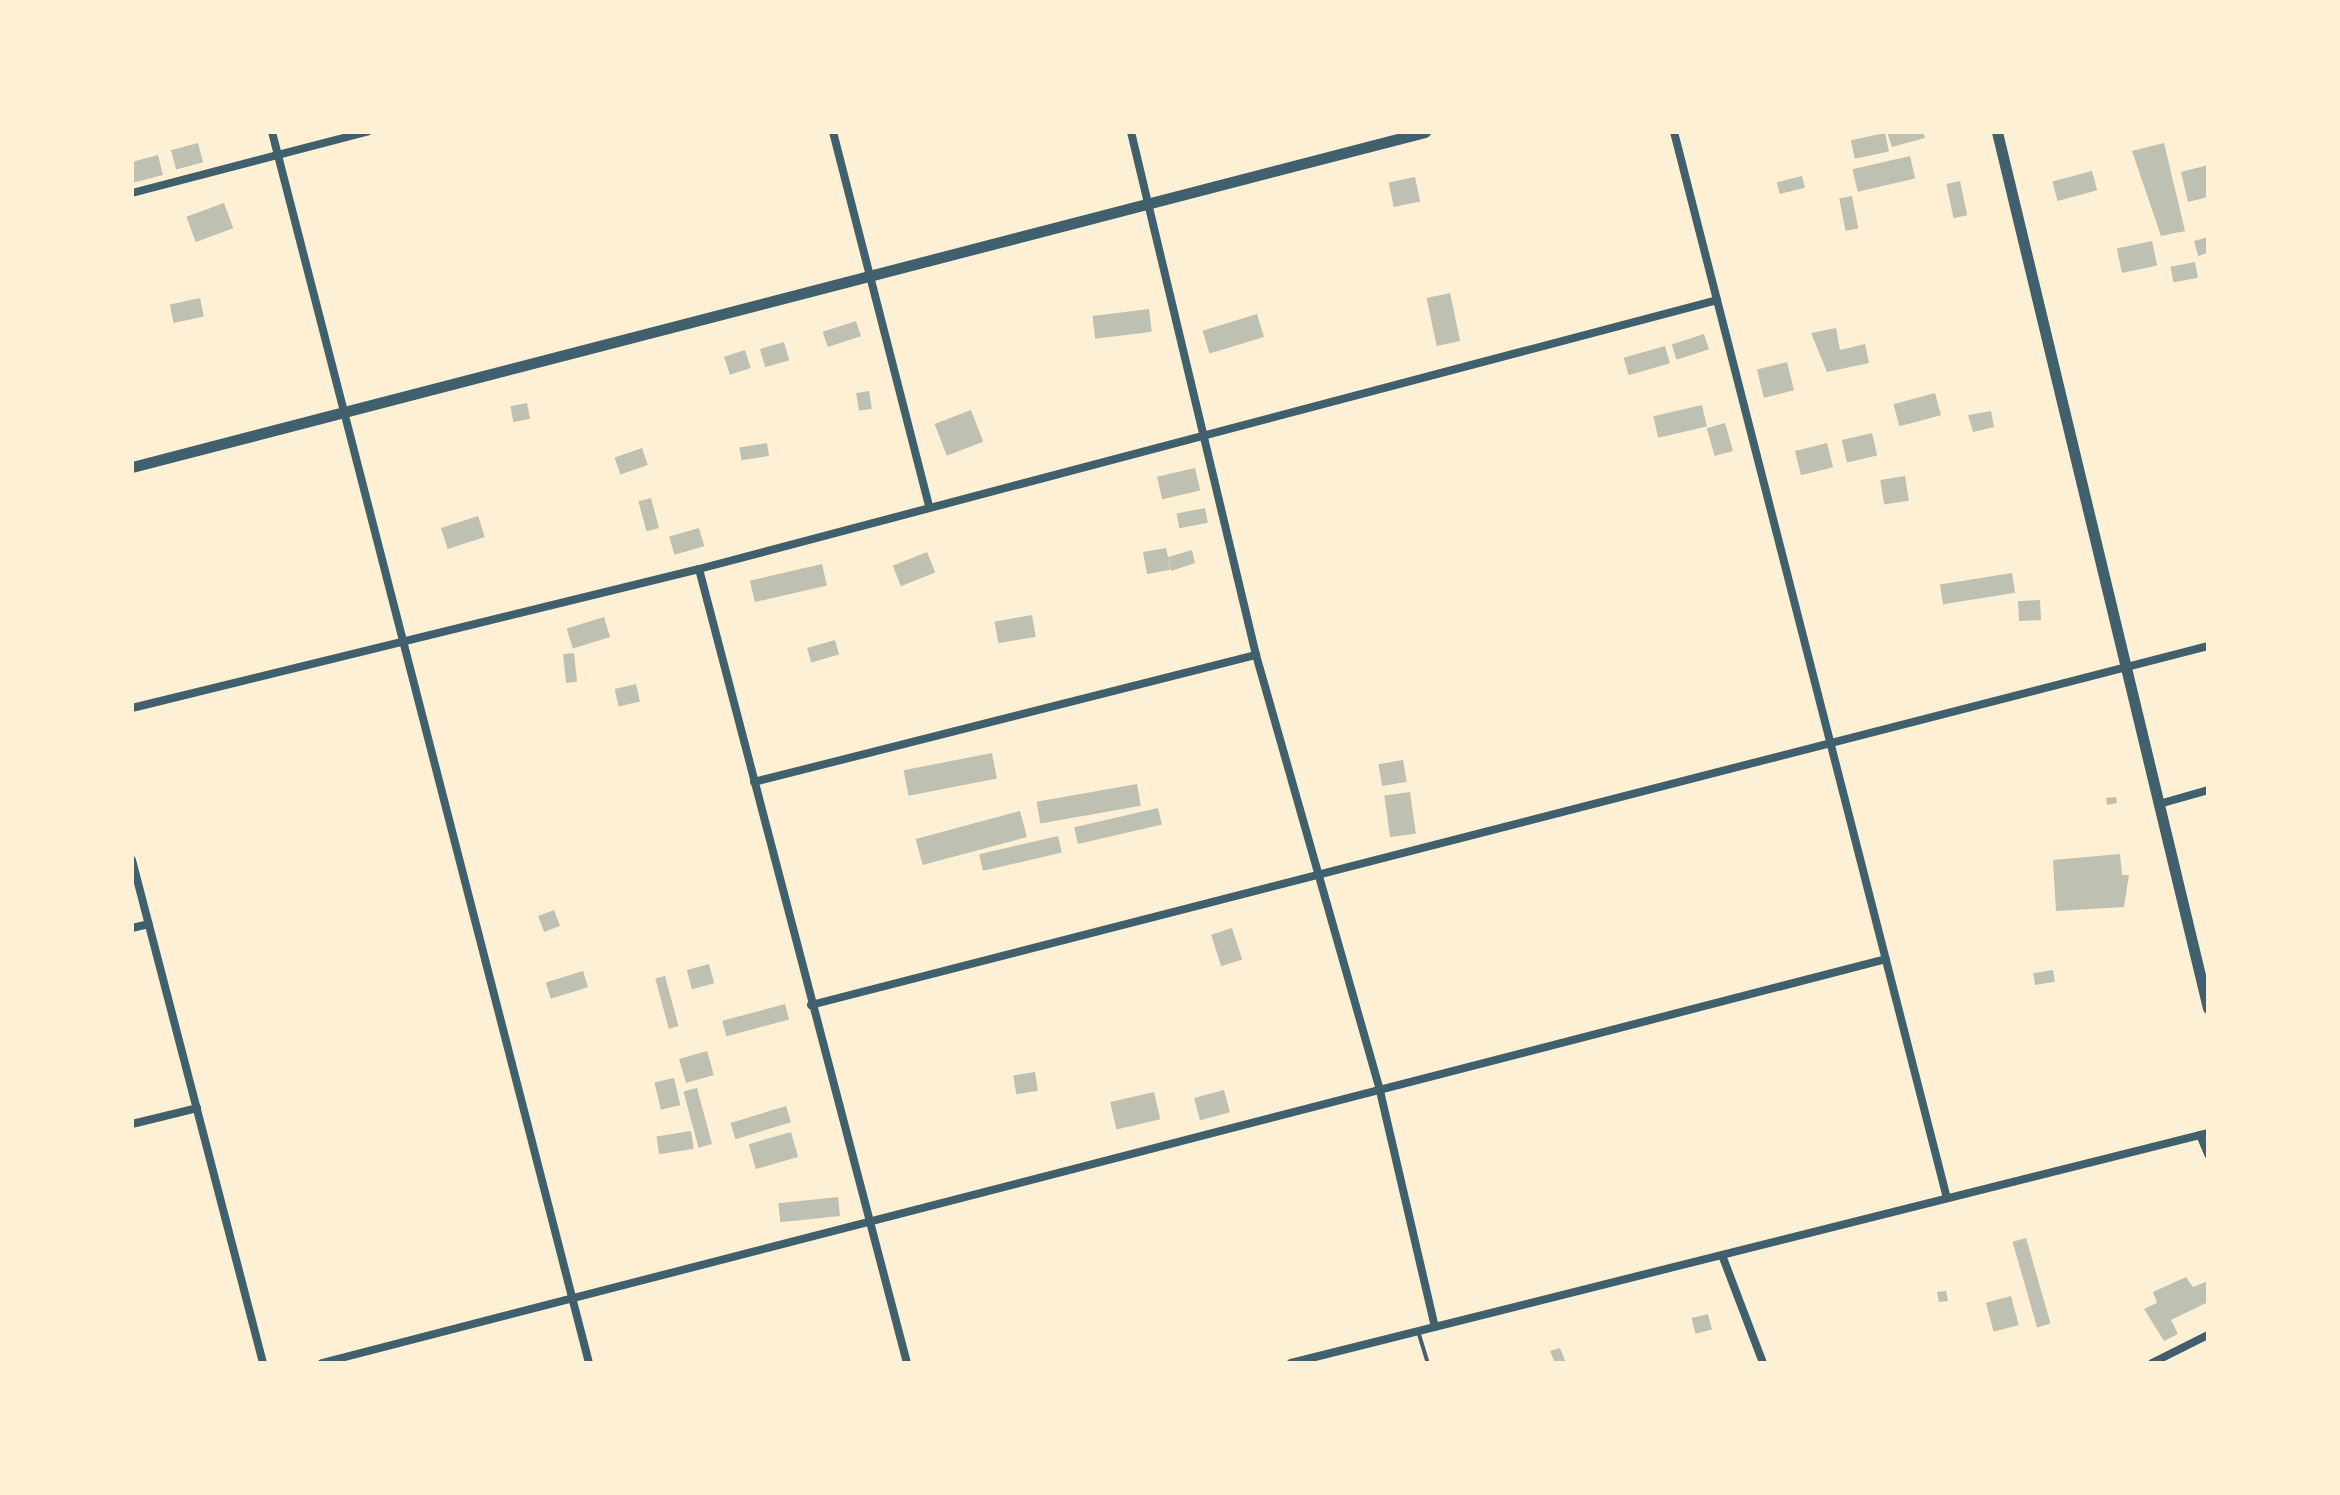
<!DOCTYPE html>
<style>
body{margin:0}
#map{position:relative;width:2340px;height:1495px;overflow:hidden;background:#fdf0d5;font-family:"Work Sans",sans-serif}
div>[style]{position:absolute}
.building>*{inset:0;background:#bec0b2;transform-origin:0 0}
.service>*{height:4px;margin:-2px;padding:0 2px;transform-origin:2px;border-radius:2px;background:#3f606c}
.minor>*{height:8px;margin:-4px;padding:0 4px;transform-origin:4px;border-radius:4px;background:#3f606c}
.tertiary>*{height:11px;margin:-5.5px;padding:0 5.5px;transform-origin:5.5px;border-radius:5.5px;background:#3f606c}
span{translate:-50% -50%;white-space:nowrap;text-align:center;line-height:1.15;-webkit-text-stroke:6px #fdf0d5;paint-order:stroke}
.frame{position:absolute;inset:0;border:134px solid #fdf0d5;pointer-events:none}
</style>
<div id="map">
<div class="building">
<i style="clip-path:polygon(1887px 132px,1923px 132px,1925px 138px,1892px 147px)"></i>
<i style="left:1885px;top:133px;width:19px;height:35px;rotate:78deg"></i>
<i style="left:198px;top:143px;width:20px;height:28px;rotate:75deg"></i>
<i style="clip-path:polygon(2164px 143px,2185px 231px,2161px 236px,2132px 151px)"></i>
<i style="clip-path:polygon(158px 155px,163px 175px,132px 183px,132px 162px)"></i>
<i style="left:1910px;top:156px;width:23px;height:59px;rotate:77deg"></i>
<i style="clip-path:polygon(2208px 165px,2208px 197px,2188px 202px,2181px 172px)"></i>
<i style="left:2092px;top:171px;width:20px;height:41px;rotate:75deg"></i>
<i style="left:1802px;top:176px;width:12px;height:26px;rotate:76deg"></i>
<i style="left:1415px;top:177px;width:25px;height:27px;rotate:78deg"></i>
<i style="left:1960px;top:181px;width:35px;height:14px;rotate:78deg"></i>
<i style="left:1852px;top:196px;width:33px;height:13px;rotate:79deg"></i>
<i style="left:224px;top:203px;width:27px;height:40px;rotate:70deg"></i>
<i style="clip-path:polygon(2208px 237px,2208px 253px,2198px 256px,2194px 241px)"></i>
<i style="left:2152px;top:241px;width:25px;height:36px;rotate:78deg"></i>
<i style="left:2195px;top:262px;width:16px;height:25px;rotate:79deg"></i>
<i style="left:1450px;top:293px;width:49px;height:24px;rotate:78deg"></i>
<i style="left:200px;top:298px;width:19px;height:31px;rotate:78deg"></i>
<i style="left:1149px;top:309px;width:23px;height:57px;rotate:83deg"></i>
<i style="left:1257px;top:314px;width:24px;height:57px;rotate:73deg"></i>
<i style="left:856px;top:321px;width:16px;height:35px;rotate:72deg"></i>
<i style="clip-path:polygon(1836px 328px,1840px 350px,1865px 344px,1869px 363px,1827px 372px,1811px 333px)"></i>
<i style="left:1704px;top:334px;width:16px;height:34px;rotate:72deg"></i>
<i style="left:784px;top:342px;width:19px;height:25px;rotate:74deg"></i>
<i style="left:1665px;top:346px;width:18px;height:43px;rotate:74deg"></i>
<i style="left:745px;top:350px;width:19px;height:22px;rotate:72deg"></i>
<i style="left:1787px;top:362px;width:29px;height:31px;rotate:76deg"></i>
<i style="left:869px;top:391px;width:18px;height:13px;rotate:81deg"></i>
<i style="left:1935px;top:393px;width:23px;height:43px;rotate:75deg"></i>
<i style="left:527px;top:403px;width:16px;height:17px;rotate:79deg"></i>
<i style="left:1702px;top:405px;width:22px;height:50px;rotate:77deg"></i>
<i style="left:971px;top:410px;width:34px;height:39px;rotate:69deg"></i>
<i style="clip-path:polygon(1991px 411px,1994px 427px,1973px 432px,1968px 415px)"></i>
<i style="left:1725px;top:423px;width:29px;height:19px;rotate:74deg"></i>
<i style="left:1872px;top:433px;width:23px;height:31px;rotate:77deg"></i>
<i style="left:767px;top:443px;width:13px;height:28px;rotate:81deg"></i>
<i style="left:1827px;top:443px;width:25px;height:33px;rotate:76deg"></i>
<i style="left:642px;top:448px;width:18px;height:29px;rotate:71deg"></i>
<i style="left:1195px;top:468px;width:23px;height:39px;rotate:77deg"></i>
<i style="left:1905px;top:476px;width:25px;height:25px;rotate:81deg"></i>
<i style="left:651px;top:498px;width:31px;height:13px;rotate:75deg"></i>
<i style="left:1205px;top:508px;width:15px;height:29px;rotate:79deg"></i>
<i style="left:478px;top:516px;width:22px;height:39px;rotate:72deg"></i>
<i style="left:699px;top:528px;width:19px;height:31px;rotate:74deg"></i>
<i style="clip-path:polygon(1166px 548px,1168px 557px,1192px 550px,1195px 563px,1171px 571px,1168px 557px,1170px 570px,1147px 574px,1143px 552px)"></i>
<i style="left:927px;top:552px;width:22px;height:37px;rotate:68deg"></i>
<i style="left:822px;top:564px;width:22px;height:74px;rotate:77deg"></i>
<i style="left:2012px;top:573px;width:20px;height:73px;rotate:81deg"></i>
<i style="left:2040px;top:600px;width:20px;height:22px;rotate:87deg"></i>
<i style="left:1032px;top:615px;width:22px;height:38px;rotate:80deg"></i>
<i style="left:604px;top:617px;width:21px;height:39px;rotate:73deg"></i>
<i style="left:835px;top:640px;width:15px;height:29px;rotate:74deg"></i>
<i style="left:574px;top:653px;width:29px;height:11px;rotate:84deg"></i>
<i style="left:636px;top:684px;width:18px;height:22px;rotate:77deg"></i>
<i style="left:992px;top:753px;width:26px;height:90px;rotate:79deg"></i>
<i style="left:1403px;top:760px;width:22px;height:25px;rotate:80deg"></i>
<i style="left:1137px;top:784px;width:22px;height:102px;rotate:80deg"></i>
<i style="left:1410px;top:792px;width:42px;height:26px;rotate:82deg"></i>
<i style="clip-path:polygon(2116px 797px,2117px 803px,2107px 805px,2106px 798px)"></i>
<i style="left:1158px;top:808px;width:17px;height:86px;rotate:77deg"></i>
<i style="left:1020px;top:811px;width:27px;height:108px;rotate:75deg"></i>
<i style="left:1058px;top:836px;width:17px;height:81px;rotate:77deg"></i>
<i style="clip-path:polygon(2120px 854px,2122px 875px,2129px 875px,2124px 907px,2056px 911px,2053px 860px)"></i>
<i style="left:554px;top:910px;width:17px;height:17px;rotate:69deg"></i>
<i style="left:1232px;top:928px;width:33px;height:22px;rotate:72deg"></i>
<i style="left:709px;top:964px;width:20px;height:23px;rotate:75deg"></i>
<i style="left:2053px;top:970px;width:12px;height:20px;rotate:81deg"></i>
<i style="left:583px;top:971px;width:17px;height:39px;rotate:73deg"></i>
<i style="left:665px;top:976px;width:52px;height:10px;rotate:75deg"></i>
<i style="left:785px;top:1004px;width:16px;height:65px;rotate:75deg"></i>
<i style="left:707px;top:1051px;width:25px;height:29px;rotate:74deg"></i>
<i style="left:1035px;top:1072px;width:19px;height:22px;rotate:81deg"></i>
<i style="left:674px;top:1078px;width:28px;height:20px;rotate:77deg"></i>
<i style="left:697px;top:1088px;width:58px;height:14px;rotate:75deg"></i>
<i style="left:1224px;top:1090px;width:23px;height:31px;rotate:75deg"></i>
<i style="left:1154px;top:1092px;width:28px;height:45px;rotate:77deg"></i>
<i style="left:786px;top:1106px;width:17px;height:58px;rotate:73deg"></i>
<i style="left:691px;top:1131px;width:18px;height:35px;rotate:81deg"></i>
<i style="left:791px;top:1132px;width:26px;height:44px;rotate:74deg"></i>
<i style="left:838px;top:1197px;width:19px;height:60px;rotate:84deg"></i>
<i style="left:2026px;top:1238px;width:89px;height:14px;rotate:74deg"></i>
<i style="clip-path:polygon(2186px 1277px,2193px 1287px,2208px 1281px,2208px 1302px,2171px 1320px,2178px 1334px,2164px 1341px,2144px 1309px,2157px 1303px,2153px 1292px)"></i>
<i style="clip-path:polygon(1946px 1291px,1948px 1301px,1939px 1302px,1937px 1292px)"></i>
<i style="left:2011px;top:1296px;width:30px;height:26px;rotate:75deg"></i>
<i style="left:1708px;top:1314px;width:16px;height:17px;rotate:76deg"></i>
<i style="clip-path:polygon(1560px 1348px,1566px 1363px,1555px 1363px,1550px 1351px)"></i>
</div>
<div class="service">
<i style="left:1418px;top:1331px;width:34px;rotate:73deg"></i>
</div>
<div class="minor">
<i style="left:272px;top:132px;width:1271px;rotate:75.56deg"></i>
<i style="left:833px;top:132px;width:387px;rotate:75.6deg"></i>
<i style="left:1131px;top:132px;width:538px;rotate:76.56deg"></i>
<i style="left:1256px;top:655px;width:453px;rotate:74.1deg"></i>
<i style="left:1380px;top:1091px;width:242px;rotate:76.9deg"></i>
<i style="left:1674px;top:132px;width:1100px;rotate:75.64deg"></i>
<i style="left:132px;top:193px;width:243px;rotate:-14.6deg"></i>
<i style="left:699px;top:569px;width:821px;rotate:75.32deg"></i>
<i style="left:132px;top:708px;width:584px;rotate:-13.77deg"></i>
<i style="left:699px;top:569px;width:1053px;rotate:-14.8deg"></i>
<i style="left:754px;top:782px;width:518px;rotate:-14.2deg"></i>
<i style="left:2159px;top:804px;width:51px;rotate:-15.9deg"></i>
<i style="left:132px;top:860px;width:520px;rotate:75.4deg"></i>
<i style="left:132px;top:928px;width:17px;rotate:-13deg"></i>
<i style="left:811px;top:1005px;width:1442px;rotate:-14.41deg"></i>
<i style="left:132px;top:1124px;width:67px;rotate:-13.8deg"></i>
<i style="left:2200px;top:1135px;width:21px;rotate:67deg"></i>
<i style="left:1722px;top:1255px;width:116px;rotate:69.2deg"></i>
<i style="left:322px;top:1363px;width:1615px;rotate:-14.48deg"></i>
<i style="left:1291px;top:1363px;width:945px;rotate:-14.08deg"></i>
<i style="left:2152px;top:1363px;width:63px;rotate:-26.6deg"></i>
</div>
<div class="tertiary">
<i style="left:1997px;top:132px;width:901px;rotate:76.46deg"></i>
<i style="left:132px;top:467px;width:1336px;rotate:-14.53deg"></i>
</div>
<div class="frame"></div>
</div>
